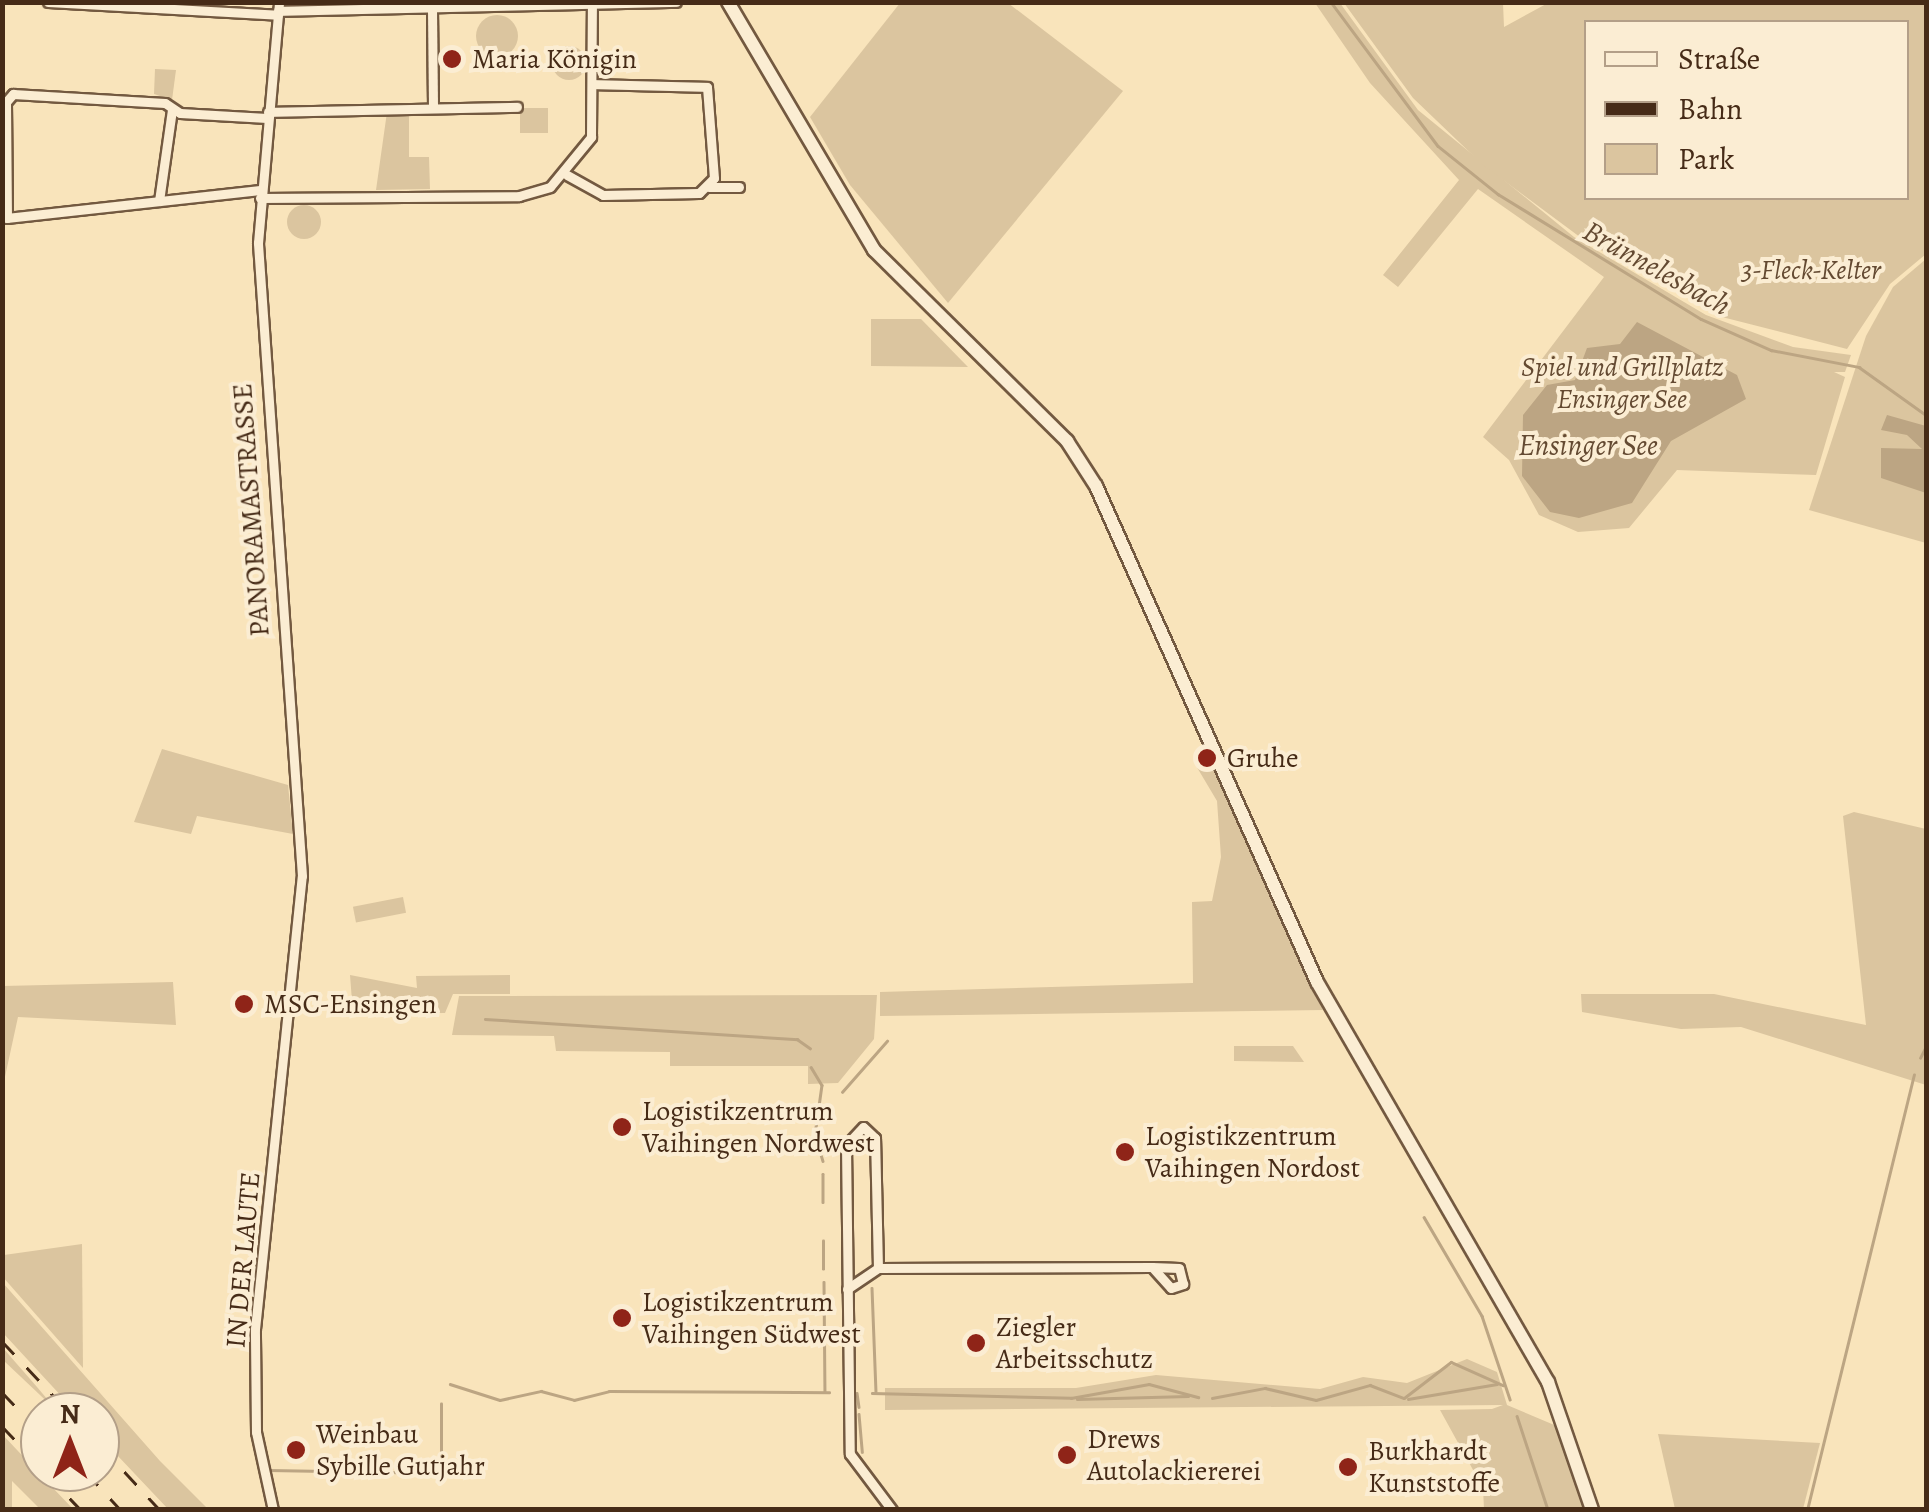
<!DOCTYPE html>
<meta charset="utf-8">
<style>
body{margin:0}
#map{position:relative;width:1929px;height:1512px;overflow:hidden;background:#f9e4bb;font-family:Alegreya,serif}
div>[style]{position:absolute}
.green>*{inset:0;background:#dbc59f;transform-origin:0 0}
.round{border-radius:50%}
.water>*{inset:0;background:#bca583}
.stream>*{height:2.5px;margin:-1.25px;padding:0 1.25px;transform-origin:1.25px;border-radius:1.25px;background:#bca583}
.roads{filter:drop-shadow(2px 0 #735940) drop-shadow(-2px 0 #735940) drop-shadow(0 2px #735940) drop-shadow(0 -2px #735940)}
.minor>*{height:9px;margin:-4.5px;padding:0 4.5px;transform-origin:4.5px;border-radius:4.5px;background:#fbedd3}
.secondary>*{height:12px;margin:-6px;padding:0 6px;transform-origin:6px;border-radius:6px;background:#fbedd3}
.rail>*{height:2.5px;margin-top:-1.25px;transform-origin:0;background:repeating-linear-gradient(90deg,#462b17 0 18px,transparent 0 36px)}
.dots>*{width:28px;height:28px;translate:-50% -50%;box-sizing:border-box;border:5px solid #fbedd3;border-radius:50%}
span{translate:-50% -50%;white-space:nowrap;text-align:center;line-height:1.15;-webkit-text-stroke:8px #fbedd3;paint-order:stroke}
.poi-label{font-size:28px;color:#462b17}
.left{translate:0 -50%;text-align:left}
.park-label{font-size:28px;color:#644a32;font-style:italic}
.street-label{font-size:28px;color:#462b17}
.water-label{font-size:30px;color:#644a32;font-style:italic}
.frame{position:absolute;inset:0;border:5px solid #462b17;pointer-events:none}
.legend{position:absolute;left:1584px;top:20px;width:325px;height:180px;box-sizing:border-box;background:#fbedd3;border:2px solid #b39f88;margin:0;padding:12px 18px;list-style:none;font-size:30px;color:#462b17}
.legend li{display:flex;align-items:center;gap:20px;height:50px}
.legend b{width:50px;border:2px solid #b39f88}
.north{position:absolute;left:20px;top:1392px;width:100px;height:100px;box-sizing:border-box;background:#fbedd3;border:2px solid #b39f88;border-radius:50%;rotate:0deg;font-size:28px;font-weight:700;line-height:40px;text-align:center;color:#462b17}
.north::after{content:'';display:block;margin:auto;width:35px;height:45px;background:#8f2418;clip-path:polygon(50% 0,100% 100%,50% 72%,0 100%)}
</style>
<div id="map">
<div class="green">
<i style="clip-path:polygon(900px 3px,1008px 3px,1123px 91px,948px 303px,850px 185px,810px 117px)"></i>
<i style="clip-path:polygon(1315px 3px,1340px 3px,1418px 110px,1574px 237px,1706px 315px,1793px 347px,1851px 355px,1845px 372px,1834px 372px,1845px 377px,1816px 475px,1677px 470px,1629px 528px,1578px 532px,1539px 515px,1509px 460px,1483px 437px,1604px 277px,1478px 189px,1398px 287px,1383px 275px,1459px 180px,1370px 83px)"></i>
<i style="clip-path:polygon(evenodd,1344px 3px,1503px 3px,1504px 27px,1548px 3px,1926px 3px,1926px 254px,1890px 284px,1847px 349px,1722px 317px,1588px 243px,1483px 165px,1413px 98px,1344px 3px,1586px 22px,1906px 22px,1906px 198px,1586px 198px,1586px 22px)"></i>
<i class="round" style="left:476px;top:15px;width:42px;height:42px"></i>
<i class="round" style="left:552px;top:46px;width:34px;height:34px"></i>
<i style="clip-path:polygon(155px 69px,176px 70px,172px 100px,154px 94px)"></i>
<i style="left:520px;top:108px;width:28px;height:25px"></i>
<i style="clip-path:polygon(387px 112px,409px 112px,409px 157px,429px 157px,430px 189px,376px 190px)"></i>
<i class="round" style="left:287px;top:205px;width:34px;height:34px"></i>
<i style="clip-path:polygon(1926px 259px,1926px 543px,1809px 510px,1866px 336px,1893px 287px)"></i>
<i style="clip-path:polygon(871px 319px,921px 319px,968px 367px,871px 366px)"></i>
<i style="clip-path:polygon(1209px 747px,1323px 1010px,880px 1016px,880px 992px,1193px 983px,1192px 902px,1212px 901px,1221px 857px,1217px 801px,1195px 764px)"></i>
<i style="clip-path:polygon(162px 749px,288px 785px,293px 834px,197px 816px,191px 834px,134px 822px)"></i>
<i style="clip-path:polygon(1854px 812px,1926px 829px,1926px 1085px,1741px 1027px,1681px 1029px,1582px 1012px,1581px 994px,1714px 994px,1866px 1025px,1843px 816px)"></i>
<i style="left:403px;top:897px;width:16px;height:51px;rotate:79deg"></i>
<i style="clip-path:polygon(350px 975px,417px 988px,416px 976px,510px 975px,510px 994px,453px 994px,445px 1013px,353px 1014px)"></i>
<i style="clip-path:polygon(173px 982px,176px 1025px,18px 1017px,3px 1086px,3px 986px)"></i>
<i style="clip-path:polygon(877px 995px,874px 1039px,838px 1083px,808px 1084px,808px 1066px,670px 1066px,670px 1052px,556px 1051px,554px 1036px,452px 1035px,459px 996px)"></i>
<i style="clip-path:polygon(1234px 1046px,1293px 1046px,1304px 1062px,1234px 1061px)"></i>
<i style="clip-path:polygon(82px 1244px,83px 1368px,2px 1276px,4px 1255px)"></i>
<i style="clip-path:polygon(3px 1283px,160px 1461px,208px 1509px,168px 1509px,100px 1437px,100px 1412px,76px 1412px,3px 1333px)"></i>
<i style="clip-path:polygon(3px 1348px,37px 1387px,58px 1412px,3px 1360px)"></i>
<i style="clip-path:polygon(1467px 1359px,1497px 1372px,1507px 1405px,1559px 1427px,1589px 1509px,1484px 1509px,1483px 1488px,1440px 1410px,1492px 1409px,1503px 1405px,885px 1410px,885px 1388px,1076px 1388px,1156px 1375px,1320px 1389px,1363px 1377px,1407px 1383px)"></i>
<i style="clip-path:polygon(2px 1434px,33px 1467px,73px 1509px,40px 1509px,12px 1481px,12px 1509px,3px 1509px)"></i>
<i style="clip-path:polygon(1658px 1434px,1820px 1443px,1803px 1509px,1675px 1509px)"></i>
</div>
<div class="water">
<i style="clip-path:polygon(1637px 322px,1737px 375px,1746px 399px,1671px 441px,1632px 503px,1579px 518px,1550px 512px,1522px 476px,1523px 415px,1547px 385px,1575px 380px,1587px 348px,1620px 344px)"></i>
<i style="clip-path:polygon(1887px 415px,1926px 426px,1926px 493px,1881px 478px,1881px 448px,1922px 449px,1907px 435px,1881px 430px)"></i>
</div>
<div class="stream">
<i style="left:1331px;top:2px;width:179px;rotate:53.4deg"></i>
<i style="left:1438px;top:146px;width:77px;rotate:38.7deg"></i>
<i style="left:1498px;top:194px;width:238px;rotate:31.6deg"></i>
<i style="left:1701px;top:319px;width:77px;rotate:23.9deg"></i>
<i style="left:1771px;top:350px;width:90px;rotate:10.9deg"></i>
<i style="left:1859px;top:367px;width:82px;rotate:35.6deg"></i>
<i style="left:485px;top:1019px;width:313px;rotate:3.7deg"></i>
<i style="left:797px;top:1039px;width:16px;rotate:35deg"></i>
<i style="left:1920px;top:1058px;width:13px;rotate:-63deg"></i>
<i style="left:811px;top:1067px;width:21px;rotate:59deg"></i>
<i style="left:822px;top:1085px;width:50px;rotate:98deg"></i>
<i style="left:815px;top:1135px;width:27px;rotate:73deg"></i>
<i style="left:842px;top:1092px;width:68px;rotate:-48.6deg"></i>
<i style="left:823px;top:1174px;width:28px;rotate:90deg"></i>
<i style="left:1424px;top:1217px;width:115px;rotate:59.6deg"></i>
<i style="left:1482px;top:1316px;width:88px;rotate:71.4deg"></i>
<i style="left:823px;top:1269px;width:28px;rotate:-90deg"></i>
<i style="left:824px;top:1282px;width:109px;rotate:89.5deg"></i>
<i style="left:872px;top:1288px;width:103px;rotate:87.8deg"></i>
<i style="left:450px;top:1384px;width:52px;rotate:17.7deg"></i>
<i style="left:500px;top:1400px;width:42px;rotate:-12.4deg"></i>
<i style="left:541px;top:1391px;width:34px;rotate:15deg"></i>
<i style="left:574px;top:1400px;width:36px;rotate:-14deg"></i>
<i style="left:609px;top:1391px;width:220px;rotate:0.3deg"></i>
<i style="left:857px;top:1393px;width:14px;rotate:82deg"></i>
<i style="left:872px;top:1393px;width:199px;rotate:1.4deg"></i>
<i style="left:1071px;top:1398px;width:79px;rotate:-10.2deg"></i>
<i style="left:1149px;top:1384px;width:51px;rotate:14.9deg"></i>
<i style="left:1212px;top:1398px;width:54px;rotate:-10.7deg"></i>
<i style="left:1265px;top:1388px;width:52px;rotate:13.2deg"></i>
<i style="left:1316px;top:1400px;width:56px;rotate:-15.5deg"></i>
<i style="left:1370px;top:1385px;width:36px;rotate:21deg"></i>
<i style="left:1404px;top:1398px;width:59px;rotate:-37.5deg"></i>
<i style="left:1451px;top:1362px;width:57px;rotate:23.9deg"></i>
<i style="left:1077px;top:1399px;width:111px;rotate:-1.5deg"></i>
<i style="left:1408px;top:1399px;width:90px;rotate:-9.6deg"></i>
<i style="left:859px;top:1414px;width:38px;rotate:85deg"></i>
<i style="left:1517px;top:1416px;width:99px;rotate:71.7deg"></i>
<i style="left:269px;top:1470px;width:172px;rotate:1deg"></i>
<i style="left:441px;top:1473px;width:69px;rotate:-90deg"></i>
<i style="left:1807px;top:1510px;width:448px;rotate:-76.2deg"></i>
</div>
<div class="roads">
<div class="minor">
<i style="left:48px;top:2px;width:230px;rotate:3.2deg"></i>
<i style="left:432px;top:10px;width:97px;rotate:89.4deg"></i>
<i style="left:278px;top:11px;width:398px;rotate:-1.3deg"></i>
<i style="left:268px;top:112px;width:249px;rotate:-1.2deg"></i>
<i style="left:567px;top:175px;width:41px;rotate:29.1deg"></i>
<i style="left:603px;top:195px;width:96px;rotate:-1.2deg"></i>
<i style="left:699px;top:193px;width:21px;rotate:-45deg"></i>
<i style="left:714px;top:178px;width:91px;rotate:-94.4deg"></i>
<i style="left:707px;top:87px;width:114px;rotate:-178.5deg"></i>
<i style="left:709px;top:187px;width:30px"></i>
<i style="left:260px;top:190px;width:255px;rotate:173.7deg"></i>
<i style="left:7px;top:218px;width:116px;rotate:-90.5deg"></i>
<i style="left:6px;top:102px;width:11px;rotate:-49deg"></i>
<i style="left:13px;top:94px;width:152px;rotate:3.4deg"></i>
<i style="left:165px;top:103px;width:18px;rotate:34deg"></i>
<i style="left:180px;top:113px;width:87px;rotate:3.3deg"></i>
<i style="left:260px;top:198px;width:259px;rotate:-0.4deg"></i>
<i style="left:519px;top:196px;width:32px;rotate:-16deg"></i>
<i style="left:550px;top:187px;width:65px;rotate:-50.6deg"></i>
<i style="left:591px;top:137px;width:130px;rotate:-89.6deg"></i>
<i style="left:159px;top:201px;width:92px;rotate:-81.9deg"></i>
<i style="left:878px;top:1268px;width:130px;rotate:-91.3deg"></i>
<i style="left:875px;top:1138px;width:16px;rotate:-137deg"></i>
<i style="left:863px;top:1127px;width:25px;rotate:133deg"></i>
<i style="left:846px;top:1145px;width:309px;rotate:89.3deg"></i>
<i style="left:850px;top:1454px;width:70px;rotate:53.1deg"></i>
<i style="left:878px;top:1268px;width:274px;rotate:-0.2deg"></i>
<i style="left:1152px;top:1267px;width:28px;rotate:48deg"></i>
<i style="left:1171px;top:1288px;width:13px;rotate:-18deg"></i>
<i style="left:1183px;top:1284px;width:16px;rotate:-104deg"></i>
<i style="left:1179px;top:1268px;width:27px;rotate:-178deg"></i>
<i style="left:847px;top:1289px;width:37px;rotate:-34deg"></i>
<i style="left:273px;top:1510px;width:80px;rotate:-102.3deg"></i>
<i style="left:256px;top:1432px;width:103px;rotate:-90.6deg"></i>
<i style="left:255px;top:1329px;width:455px;rotate:-84.1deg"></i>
<i style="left:302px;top:876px;width:635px;rotate:-93.98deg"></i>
<i style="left:258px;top:243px;width:242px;rotate:-85deg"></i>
</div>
<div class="secondary">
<i style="left:728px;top:2px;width:288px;rotate:59.5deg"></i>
<i style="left:874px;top:250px;width:272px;rotate:44.7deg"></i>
<i style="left:1067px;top:441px;width:54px;rotate:57.2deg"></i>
<i style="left:1096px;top:486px;width:543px;rotate:65.98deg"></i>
<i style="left:1317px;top:982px;width:462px;rotate:60deg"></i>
<i style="left:1548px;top:1382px;width:135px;rotate:71deg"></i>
</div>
</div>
<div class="rail">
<i style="left:2px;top:1341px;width:98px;rotate:46.7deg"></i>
<i style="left:2px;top:1392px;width:55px;rotate:46.5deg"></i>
<i style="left:2px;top:1426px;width:55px;rotate:46.5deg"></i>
<i style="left:100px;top:1445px;width:88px;rotate:47.3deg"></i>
<i style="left:45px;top:1472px;width:52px;rotate:46.5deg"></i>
<i style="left:86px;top:1472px;width:52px;rotate:47.4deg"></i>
</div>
<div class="dots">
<i style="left:452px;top:59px;background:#8f2418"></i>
<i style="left:1207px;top:758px;background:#8f2418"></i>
<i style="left:244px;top:1004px;background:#8f2418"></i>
<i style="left:622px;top:1127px;background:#8f2418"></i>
<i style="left:1125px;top:1152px;background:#8f2418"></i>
<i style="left:622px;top:1318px;background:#8f2418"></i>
<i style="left:976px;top:1343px;background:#8f2418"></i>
<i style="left:296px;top:1450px;background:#8f2418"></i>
<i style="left:1067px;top:1455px;background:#8f2418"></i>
<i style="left:1348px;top:1467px;background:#8f2418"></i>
</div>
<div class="poi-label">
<span class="left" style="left:472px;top:59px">Maria Königin</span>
<span class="left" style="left:1227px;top:758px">Gruhe</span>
<span class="left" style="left:264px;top:1004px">MSC-Ensingen</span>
<span class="left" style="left:642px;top:1127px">Logistikzentrum<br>Vaihingen Nordwest</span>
<span class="left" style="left:1145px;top:1152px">Logistikzentrum<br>Vaihingen Nordost</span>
<span class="left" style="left:642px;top:1318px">Logistikzentrum<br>Vaihingen Südwest</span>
<span class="left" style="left:996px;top:1343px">Ziegler<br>Arbeitsschutz</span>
<span class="left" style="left:316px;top:1450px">Weinbau<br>Sybille Gutjahr</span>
<span class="left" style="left:1087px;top:1455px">Drews<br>Autolackiererei</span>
<span class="left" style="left:1368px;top:1467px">Burkhardt<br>Kunststoffe</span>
</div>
<div class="park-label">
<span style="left:1811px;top:270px">3-Fleck-Kelter</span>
<span style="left:1622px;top:383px">Spiel und Grillplatz<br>Ensinger See</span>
</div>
<div class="street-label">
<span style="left:251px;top:510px;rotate:-94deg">PANORAMASTRASSE</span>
<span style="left:243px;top:1260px;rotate:-85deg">IN DER LAUTE</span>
</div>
<div class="water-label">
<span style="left:1657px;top:268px;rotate:29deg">Brünnelesbach</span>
<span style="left:1588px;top:445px">Ensinger See</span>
</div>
<div class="frame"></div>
<ul class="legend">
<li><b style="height:12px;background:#fbedd3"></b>Straße</li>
<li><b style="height:12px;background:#462b17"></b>Bahn</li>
<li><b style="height:28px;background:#dbc59f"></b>Park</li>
</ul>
<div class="north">N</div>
</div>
